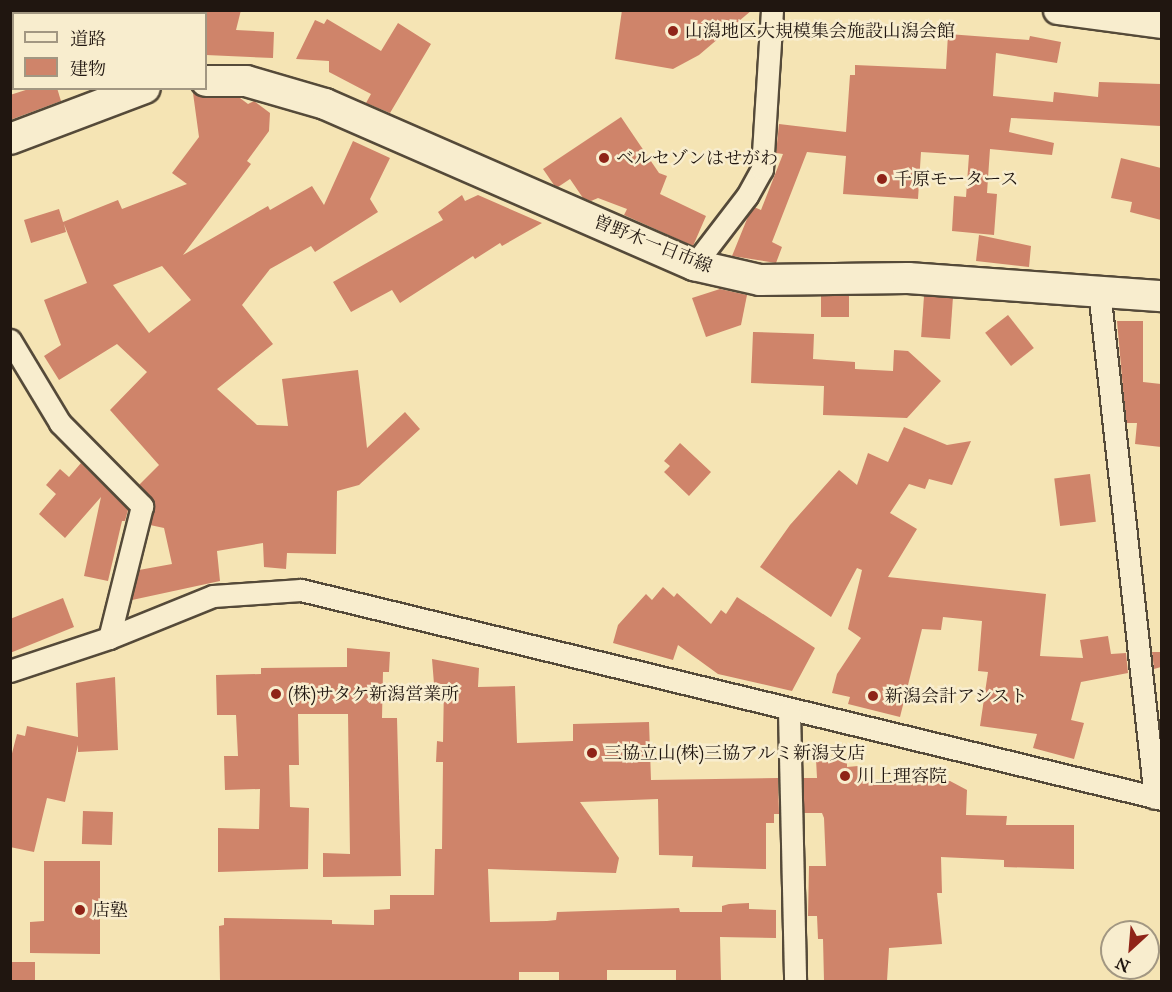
<!DOCTYPE html>
<meta charset="utf-8">
<style>
body{margin:0}
#map{position:relative;width:1172px;height:992px;overflow:hidden;background:#f5e4b4;font-family:"IM FELL Great Primer","Noto Serif JP",serif}
div>[style]{position:absolute}
.building>*{inset:0;background:#cf846a;transform-origin:0 0}
.roads{filter:drop-shadow(2px 0 #554a39) drop-shadow(-2px 0 #554a39) drop-shadow(0 2px #554a39) drop-shadow(0 -2px #554a39)}
.minor>*{height:21px;margin:-10.5px;padding:0 10.5px;transform-origin:10.5px;border-radius:10.5px;background:#f8edce}
.tertiary>*{height:27px;margin:-13.5px;padding:0 13.5px;transform-origin:13.5px;border-radius:13.5px;background:#f8edce}
.secondary>*{height:30px;margin:-15px;padding:0 15px;transform-origin:15px;border-radius:15px;background:#f8edce}
.dots>*{width:16px;height:16px;translate:-50% -50%;box-sizing:border-box;border:3px solid #f8edce;border-radius:50%}
span{translate:-50% -50%;white-space:nowrap;text-align:center;line-height:1.15;-webkit-text-stroke:5px #f8edce;paint-order:stroke}
.poi-label{font-size:18px;color:#201610}
.left{translate:0 -50%;text-align:left}
.street-label{font-size:18px;color:#201610}
.frame{position:absolute;inset:0;border:12px solid #201610;pointer-events:none}
.legend{position:absolute;left:12px;top:12px;width:195px;height:78px;box-sizing:border-box;background:#f8edce;border:2px solid #a29782;margin:0;padding:8px 10px;list-style:none;font-size:18px;color:#201610}
.legend li{display:flex;align-items:center;gap:12px;height:30px}
.legend b{width:30px;border:2px solid #a29782}
.north{position:absolute;left:1100px;top:920px;width:60px;height:60px;box-sizing:border-box;background:#f8edce;border:2px solid #a29782;border-radius:50%;rotate:206deg;font-size:16px;font-weight:700;line-height:24px;text-align:center;color:#201610}
.north::after{content:'';display:block;margin:auto;width:21px;height:27px;background:#8f2418;clip-path:polygon(50% 0,100% 100%,50% 72%,0 100%)}
</style>
<div id="map">
<div class="building">
<i style="clip-path:polygon(206px 10px,241px 10px,236px 30px,274px 32px,273px 58px,206px 55px)"></i>
<i style="clip-path:polygon(622px 10px,752px 10px,699px 55px,673px 69px,615px 59px)"></i>
<i style="clip-path:polygon(327px 19px,381px 51px,398px 23px,431px 44px,390px 113px,366px 103px,371px 94px,329px 72px,329px 61px,296px 59px,315px 20px,324px 24px)"></i>
<i style="clip-path:polygon(948px 34px,1029px 40px,1030px 36px,1061px 42px,1057px 63px,996px 53px,993px 96px,1053px 102px,1054px 92px,1098px 97px,1099px 82px,1161px 84px,1161px 126px,1011px 118px,1009px 132px,1054px 143px,1052px 155px,990px 149px,987px 193px,997px 194px,994px 235px,952px 231px,954px 196px,966px 197px,969px 155px,921px 152px,918px 199px,843px 194px,846px 156px,807px 152px,772px 242px,782px 247px,776px 263px,732px 256px,749px 214px,754px 207px,761px 210px,783px 154px,776px 153px,779px 124px,846px 132px,850px 75px,855px 75px,855px 65px,946px 69px)"></i>
<i style="clip-path:polygon(32px 88px,57px 88px,61px 101px,10px 120px,10px 95px)"></i>
<i style="clip-path:polygon(evenodd,193px 93px,206px 98px,240px 98px,248px 104px,254px 101px,270px 113px,269px 131px,247px 161px,251px 164px,183px 255px,268px 206px,270px 210px,312px 186px,324px 205px,353px 141px,390px 158px,370px 199px,378px 212px,315px 252px,311px 246px,270px 269px,242px 305px,273px 344px,217px 389px,257px 425px,288px 426px,282px 379px,358px 370px,367px 448px,405px 412px,420px 429px,359px 485px,337px 491px,336px 554px,287px 553px,286px 569px,264px 567px,263px 543px,217px 551px,220px 581px,132px 600px,139px 570px,172px 564px,164px 528px,150px 525px,154px 502px,139px 485px,159px 465px,110px 410px,147px 372px,117px 344px,59px 380px,44px 356px,61px 345px,44px 300px,87px 283px,64px 224px,66px 232px,31px 243px,24px 220px,59px 209px,63px 222px,118px 200px,122px 209px,187px 184px,172px 173px,199px 137px,193px 93px,162px 266px,191px 300px,149px 333px,113px 285px,162px 266px)"></i>
<i style="clip-path:polygon(621px 117px,659px 173px,667px 176px,660px 194px,706px 216px,693px 246px,624px 215px,627px 209px,598px 198px,591px 201px,583px 198px,570px 179px,558px 187px,554px 185px,543px 169px)"></i>
<i style="clip-path:polygon(1121px 158px,1161px 168px,1161px 220px,1130px 212px,1132px 202px,1111px 198px)"></i>
<i style="clip-path:polygon(462px 195px,465px 201px,478px 195px,542px 223px,502px 246px,500px 243px,475px 259px,473px 256px,400px 303px,392px 290px,351px 312px,333px 282px,443px 220px,438px 212px)"></i>
<i style="clip-path:polygon(979px 235px,1031px 246px,1029px 267px,976px 261px)"></i>
<i style="clip-path:polygon(720px 289px,747px 295px,741px 325px,706px 337px,692px 298px)"></i>
<i style="left:821px;top:296px;width:28px;height:21px"></i>
<i style="left:924px;top:296px;width:29px;height:41px;rotate:4deg"></i>
<i style="left:1008px;top:315px;width:42px;height:29px;rotate:52deg"></i>
<i style="clip-path:polygon(1117px 321px,1143px 321px,1143px 382px,1161px 384px,1161px 447px,1135px 444px,1137px 423px,1126px 423px)"></i>
<i style="clip-path:polygon(753px 332px,814px 334px,813px 359px,855px 362px,855px 369px,893px 371px,894px 350px,908px 351px,941px 381px,907px 418px,823px 415px,824px 386px,751px 383px)"></i>
<i style="clip-path:polygon(904px 427px,947px 445px,971px 441px,952px 485px,929px 479px,925px 489px,909px 484px,890px 513px,917px 529px,888px 577px,1046px 594px,1040px 656px,1083px 658px,1080px 640px,1108px 636px,1111px 654px,1126px 653px,1128px 673px,1081px 682px,1071px 720px,1084px 723px,1074px 759px,1033px 748px,1037px 734px,980px 726px,988px 672px,978px 671px,982px 621px,943px 617px,941px 630px,922px 629px,900px 717px,848px 704px,850px 697px,832px 693px,837px 674px,861px 638px,848px 629px,862px 570px,857px 568px,831px 617px,760px 567px,790px 525px,839px 470px,857px 485px,868px 453px,888px 462px)"></i>
<i style="clip-path:polygon(680px 443px,711px 472px,689px 496px,664px 472px,670px 466px,664px 461px)"></i>
<i style="clip-path:polygon(81px 463px,128px 510px,125px 521px,122px 521px,108px 581px,84px 576px,101px 497px,65px 538px,39px 514px,56px 494px,46px 485px,60px 469px,69px 477px)"></i>
<i style="left:1090px;top:474px;width:48px;height:36px;rotate:83deg"></i>
<i style="clip-path:polygon(663px 587px,674px 597px,677px 593px,711px 624px,721px 610px,726px 614px,737px 597px,815px 648px,792px 691px,718px 674px,678px 645px,673px 660px,613px 643px,618px 625px,646px 594px,652px 600px)"></i>
<i style="clip-path:polygon(63px 598px,74px 627px,10px 653px,10px 619px)"></i>
<i style="clip-path:polygon(347px 648px,390px 652px,389px 672px,383px 672px,382px 718px,397px 718px,401px 876px,323px 877px,323px 853px,350px 854px,348px 714px,298px 714px,299px 765px,289px 765px,290px 807px,309px 808px,308px 869px,218px 872px,218px 828px,259px 829px,260px 789px,225px 790px,224px 756px,238px 756px,236px 715px,217px 715px,216px 675px,261px 674px,261px 668px,347px 667px)"></i>
<i style="clip-path:polygon(1152px 652px,1161px 652px,1161px 667px,1154px 669px)"></i>
<i style="clip-path:polygon(432px 659px,479px 668px,478px 687px,515px 686px,517px 743px,573px 741px,573px 724px,649px 722px,651px 780px,778px 778px,779px 814px,774px 814px,774px 823px,766px 823px,766px 869px,692px 867px,693px 856px,659px 855px,658px 799px,580px 802px,619px 858px,616px 873px,488px 869px,490px 922px,547px 921px,556px 920px,557px 912px,679px 908px,680px 912px,722px 912px,722px 906px,729px 904px,749px 903px,749px 909px,776px 910px,776px 938px,720px 937px,721px 981px,676px 981px,676px 970px,607px 970px,607px 981px,559px 981px,559px 972px,519px 972px,519px 981px,220px 981px,219px 926px,224px 925px,224px 918px,332px 920px,332px 924px,374px 925px,374px 910px,390px 909px,390px 895px,434px 895px,435px 849px,442px 849px,443px 762px,436px 762px,437px 741px,443px 742px,444px 684px,434px 684px)"></i>
<i style="clip-path:polygon(115px 677px,118px 750px,78px 752px,78px 745px,65px 802px,47px 798px,34px 852px,10px 847px,10px 761px,17px 734px,25px 736px,27px 726px,78px 737px,76px 683px)"></i>
<i style="clip-path:polygon(847px 758px,847px 767px,858px 766px,859px 781px,950px 781px,967px 790px,966px 815px,1007px 816px,1006px 825px,1074px 825px,1074px 869px,1004px 867px,1004px 860px,941px 857px,942px 893px,937px 893px,942px 944px,889px 948px,887px 981px,824px 981px,823px 939px,818px 939px,817px 916px,808px 916px,809px 866px,826px 866px,824px 818px,822px 813px,804px 813px,803px 778px,817px 778px,816px 759px)"></i>
<i style="left:83px;top:811px;width:30px;height:33px;rotate:2deg"></i>
<i style="clip-path:polygon(44px 861px,100px 861px,100px 954px,30px 953px,30px 922px,44px 921px)"></i>
<i style="left:10px;top:962px;width:25px;height:19px"></i>
</div>
<div class="roads">
<div class="minor">
<i style="left:156px;top:14px;width:4px;rotate:-90deg"></i>
<i style="left:694px;top:265px;width:87px;rotate:-52.5deg"></i>
<i style="left:747px;top:196px;width:31px;rotate:-61deg"></i>
<i style="left:762px;top:169px;width:159px;rotate:-86.4deg"></i>
<i style="left:1099px;top:290px;width:511px;rotate:83.71deg"></i>
<i style="left:10px;top:340px;width:97px;rotate:58.9deg"></i>
<i style="left:60px;top:423px;width:117px;rotate:45.3deg"></i>
<i style="left:142px;top:506px;width:136px;rotate:104deg"></i>
<i style="left:109px;top:638px;width:104px;rotate:161.6deg"></i>
<i style="left:109px;top:638px;width:112px;rotate:-22deg"></i>
<i style="left:213px;top:596px;width:88px;rotate:-3.9deg"></i>
<i style="left:301px;top:590px;width:886px;rotate:13.64deg"></i>
<i style="left:789px;top:711px;width:271px;rotate:88.7deg"></i>
</div>
<div class="tertiary">
<i style="left:1057px;top:10px;width:106px;rotate:7.6deg"></i>
</div>
<div class="secondary">
<i style="left:206px;top:81px;width:40px"></i>
<i style="left:246px;top:81px;width:82px;rotate:16.2deg"></i>
<i style="left:325px;top:104px;width:403px;rotate:23.6deg"></i>
<i style="left:694px;top:265px;width:68px;rotate:12.8deg"></i>
<i style="left:760px;top:280px;width:148px;rotate:-0.8deg"></i>
<i style="left:908px;top:278px;width:255px;rotate:4.1deg"></i>
<i style="left:10px;top:139px;width:144px;rotate:-20.7deg"></i>
</div>
</div>
<div class="dots">
<i style="left:673px;top:31px;background:#8f2418"></i>
<i style="left:604px;top:158px;background:#8f2418"></i>
<i style="left:882px;top:179px;background:#8f2418"></i>
<i style="left:276px;top:694px;background:#8f2418"></i>
<i style="left:873px;top:696px;background:#8f2418"></i>
<i style="left:592px;top:753px;background:#8f2418"></i>
<i style="left:845px;top:776px;background:#8f2418"></i>
<i style="left:80px;top:910px;background:#8f2418"></i>
</div>
<div class="poi-label">
<span class="left" style="left:685px;top:31px">山潟地区大規模集会施設山潟会館</span>
<span class="left" style="left:616px;top:158px">ベルセゾンはせがわ</span>
<span class="left" style="left:894px;top:179px">千原モータース</span>
<span class="left" style="left:288px;top:694px">(株)サタケ新潟営業所</span>
<span class="left" style="left:885px;top:696px">新潟会計アシスト</span>
<span class="left" style="left:604px;top:753px">三協立山(株)三協アルミ新潟支店</span>
<span class="left" style="left:857px;top:776px">川上理容院</span>
<span class="left" style="left:92px;top:910px">店塾</span>
</div>
<div class="street-label">
<span style="left:653px;top:244px;rotate:22deg">曽野木一日市線</span>
</div>
<div class="frame"></div>
<ul class="legend">
<li><b style="height:8px;background:#f8edce"></b>道路</li>
<li><b style="height:16px;background:#cf846a"></b>建物</li>
</ul>
<div class="north">N</div>
</div>
